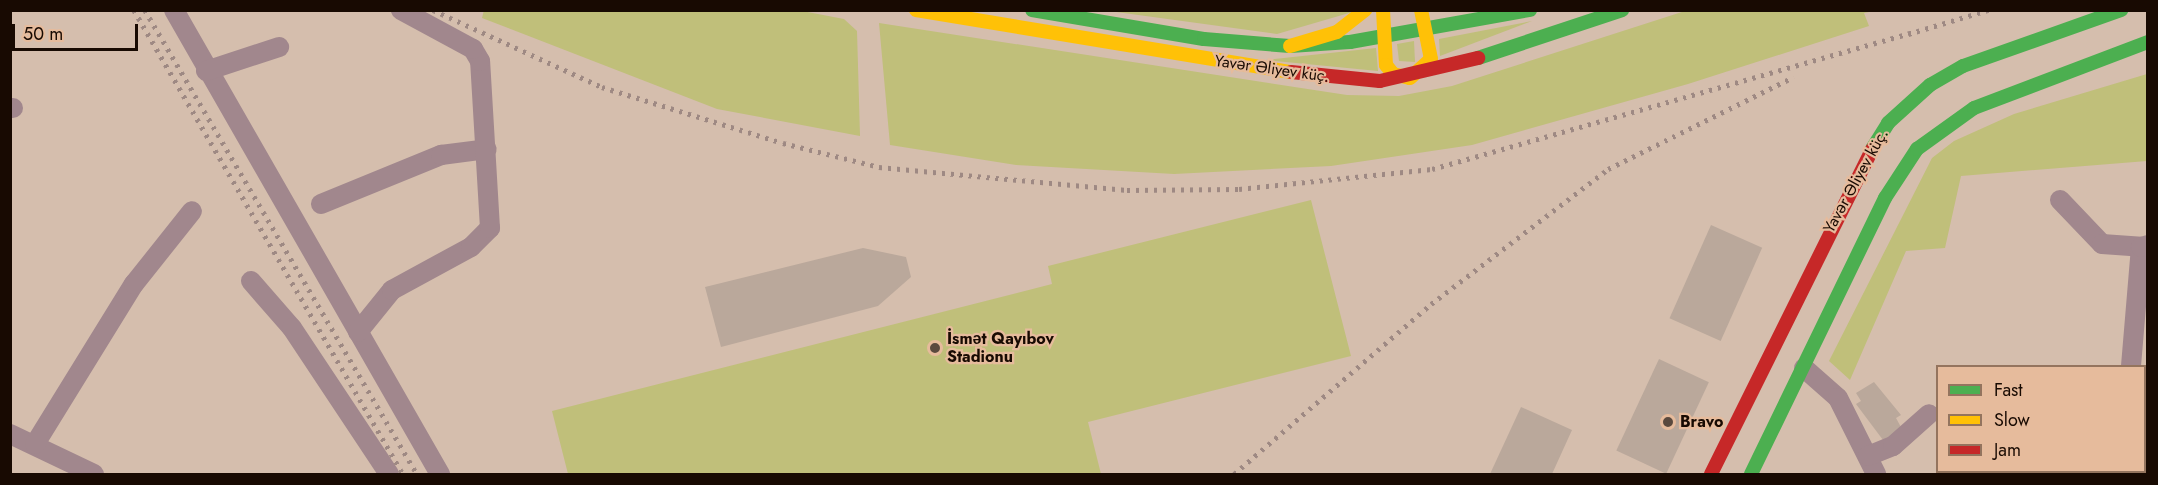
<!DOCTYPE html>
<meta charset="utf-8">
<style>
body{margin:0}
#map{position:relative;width:2158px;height:485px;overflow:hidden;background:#d5bead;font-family:Jost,sans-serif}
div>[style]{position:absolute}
.green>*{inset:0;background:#c0bf7a}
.building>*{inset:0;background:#baa89b;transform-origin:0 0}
.street>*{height:20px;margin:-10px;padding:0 10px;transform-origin:10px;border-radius:10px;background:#a1878d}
.fast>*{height:14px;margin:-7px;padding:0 7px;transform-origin:7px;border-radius:7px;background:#4caf50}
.slow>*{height:14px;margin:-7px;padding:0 7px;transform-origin:7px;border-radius:7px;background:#ffc107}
.jam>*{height:14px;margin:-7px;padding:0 7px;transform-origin:7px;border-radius:7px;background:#c62828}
.rail>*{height:4.5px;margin-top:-2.25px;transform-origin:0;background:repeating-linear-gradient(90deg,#9e8983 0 3px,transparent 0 9px)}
.dots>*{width:16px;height:16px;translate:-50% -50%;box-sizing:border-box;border:3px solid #e6bb9c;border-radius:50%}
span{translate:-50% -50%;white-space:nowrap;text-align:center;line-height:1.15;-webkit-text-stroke:4.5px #e6bb9c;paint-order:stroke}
.street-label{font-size:16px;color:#180a02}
.poi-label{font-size:16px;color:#180a02;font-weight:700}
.left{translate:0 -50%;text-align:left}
.frame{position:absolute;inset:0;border:12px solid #180a02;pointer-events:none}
.legend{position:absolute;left:1936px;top:365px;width:210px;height:108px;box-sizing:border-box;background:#e6bb9c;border:2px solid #94745e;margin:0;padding:8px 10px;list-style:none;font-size:18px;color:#180a02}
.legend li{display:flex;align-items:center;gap:12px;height:30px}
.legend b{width:30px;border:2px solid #94745e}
.scale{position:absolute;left:12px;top:24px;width:126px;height:27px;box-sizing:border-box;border:3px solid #180a02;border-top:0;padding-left:8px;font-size:18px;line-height:21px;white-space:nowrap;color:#180a02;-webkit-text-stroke:4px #e6bb9c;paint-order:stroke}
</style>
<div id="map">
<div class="green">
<i style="clip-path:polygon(484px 10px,797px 10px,844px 19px,857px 31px,860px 136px,717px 109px,482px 18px)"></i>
<i style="clip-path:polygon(1109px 11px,1356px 11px,1277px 34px)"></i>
<i style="clip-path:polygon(1685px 11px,1874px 11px,1864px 13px,1869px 26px,1688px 84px,1472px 145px,1331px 166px,1174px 174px,1016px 165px,890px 145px,879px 23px,1347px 95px,1399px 96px,1452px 86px)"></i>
<i style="clip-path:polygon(1532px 21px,1440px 56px,1439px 39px)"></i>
<i style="clip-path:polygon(1414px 41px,1415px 62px,1399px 61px,1397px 44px)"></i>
<i style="clip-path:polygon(1376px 48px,1378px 71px,1266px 60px)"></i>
<i style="clip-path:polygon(2147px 74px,2147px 161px,1961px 176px,1945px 248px,1906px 251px,1850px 380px,1829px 361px,1932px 158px,1954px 141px,2014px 114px)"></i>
<i style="clip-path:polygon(1311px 200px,1351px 356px,1088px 422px,1101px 474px,568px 474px,552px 411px,1052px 284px,1048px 266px)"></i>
</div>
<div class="building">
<i style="left:1711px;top:225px;width:56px;height:102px;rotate:24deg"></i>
<i style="clip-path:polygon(863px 248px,906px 257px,911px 277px,878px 306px,721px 347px,705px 287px)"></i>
<i style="left:1659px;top:359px;width:55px;height:101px;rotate:25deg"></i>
<i style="clip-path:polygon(1874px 382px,1901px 415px,1896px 418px,1902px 429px,1883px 440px,1856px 404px,1861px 401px,1856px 393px)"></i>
<i style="clip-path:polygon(1521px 407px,1572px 430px,1552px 474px,1490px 474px)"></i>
</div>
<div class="street">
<i style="left:174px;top:10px;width:535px;rotate:60.18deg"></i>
<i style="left:206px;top:71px;width:77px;rotate:-18.2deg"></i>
<i style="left:10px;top:108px;width:3px"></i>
<i style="left:2060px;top:200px;width:61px;rotate:46.3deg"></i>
<i style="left:2102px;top:244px;width:39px;rotate:4deg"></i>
<i style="left:321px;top:204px;width:130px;rotate:-22.2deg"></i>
<i style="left:441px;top:155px;width:46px;rotate:-7.4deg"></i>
<i style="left:251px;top:281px;width:62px;rotate:48.9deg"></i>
<i style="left:292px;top:328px;width:175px;rotate:56.4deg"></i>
<i style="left:358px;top:332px;width:54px;rotate:-51deg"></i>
<i style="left:392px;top:290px;width:90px;rotate:-28.6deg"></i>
<i style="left:471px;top:247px;width:27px;rotate:-45deg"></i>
<i style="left:490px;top:228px;width:167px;rotate:-93.4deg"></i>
<i style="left:480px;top:61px;width:14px;rotate:-120deg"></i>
<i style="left:473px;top:49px;width:82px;rotate:-151.6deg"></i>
<i style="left:2131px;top:366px;width:119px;rotate:-85.2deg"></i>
<i style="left:2141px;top:247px;width:7px;rotate:-16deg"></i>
<i style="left:1804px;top:368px;width:45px;rotate:41.4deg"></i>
<i style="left:1838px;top:398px;width:85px;rotate:63.4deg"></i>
<i style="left:10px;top:434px;width:93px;rotate:25.5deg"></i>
<i style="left:2144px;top:437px;width:4px;rotate:14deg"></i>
<i style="left:35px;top:444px;width:188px;rotate:-58.3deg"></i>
<i style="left:134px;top:284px;width:93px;rotate:-51.5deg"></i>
<i style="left:1868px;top:456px;width:27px;rotate:-22deg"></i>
<i style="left:1893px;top:446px;width:48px;rotate:-41.6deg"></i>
<i style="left:2048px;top:474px;width:2px;rotate:-63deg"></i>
</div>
<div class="fast">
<i style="left:1032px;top:10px;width:174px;rotate:9.6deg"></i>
<i style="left:1204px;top:39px;width:86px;rotate:4.7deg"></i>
<i style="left:1290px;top:46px;width:60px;rotate:-3.8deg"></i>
<i style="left:1350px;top:42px;width:183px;rotate:-10.1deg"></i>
<i style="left:1478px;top:58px;width:152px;rotate:-18.4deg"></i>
<i style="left:1872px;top:149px;width:31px;rotate:-58deg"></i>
<i style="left:1888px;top:123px;width:57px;rotate:-42.1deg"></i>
<i style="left:1930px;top:85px;width:38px;rotate:-30deg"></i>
<i style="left:1963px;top:66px;width:168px;rotate:-19.5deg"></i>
<i style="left:1751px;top:474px;width:307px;rotate:-64.1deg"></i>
<i style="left:1885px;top:198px;width:59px;rotate:-56.9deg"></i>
<i style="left:1917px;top:149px;width:70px;rotate:-35.7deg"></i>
<i style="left:1974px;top:108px;width:186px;rotate:-20.8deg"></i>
</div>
<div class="slow">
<i style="left:916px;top:10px;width:380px;rotate:9.4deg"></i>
<i style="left:1383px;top:10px;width:55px;rotate:86.9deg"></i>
<i style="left:1386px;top:65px;width:11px;rotate:52deg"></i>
<i style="left:1393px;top:74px;width:17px;rotate:13deg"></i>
<i style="left:1410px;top:78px;width:28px;rotate:-42deg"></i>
<i style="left:1431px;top:59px;width:50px;rotate:-101.5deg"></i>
<i style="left:1290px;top:46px;width:49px;rotate:-16.6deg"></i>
<i style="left:1337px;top:32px;width:36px;rotate:-38deg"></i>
</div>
<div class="jam">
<i style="left:1291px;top:72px;width:89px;rotate:5.8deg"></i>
<i style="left:1380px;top:81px;width:101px;rotate:-13.2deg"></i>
<i style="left:1711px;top:474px;width:363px;rotate:-63.6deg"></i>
</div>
<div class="rail">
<i style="left:134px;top:10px;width:536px;rotate:59.9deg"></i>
<i style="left:145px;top:10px;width:538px;rotate:59.62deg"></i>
<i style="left:433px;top:10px;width:186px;rotate:24.5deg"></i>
<i style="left:602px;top:87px;width:189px;rotate:17.2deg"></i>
<i style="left:783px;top:143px;width:99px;rotate:14deg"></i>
<i style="left:879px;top:167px;width:249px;rotate:5.3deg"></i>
<i style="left:1127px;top:190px;width:112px;rotate:-0.5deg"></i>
<i style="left:1239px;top:189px;width:194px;rotate:-5.9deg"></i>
<i style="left:1432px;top:169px;width:501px;rotate:-15.87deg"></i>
<i style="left:1908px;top:34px;width:84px;rotate:-16.7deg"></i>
<i style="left:1234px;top:474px;width:260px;rotate:-40.8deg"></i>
<i style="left:1431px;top:304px;width:223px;rotate:-37.3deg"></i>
<i style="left:1608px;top:169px;width:207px;rotate:-26.4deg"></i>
</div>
<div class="dots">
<i style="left:935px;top:348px;background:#5a493e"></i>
<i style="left:1668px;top:422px;background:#5a493e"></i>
</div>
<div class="street-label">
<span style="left:1272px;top:69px;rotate:8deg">Yavər Əliyev küç.</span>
<span style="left:1856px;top:181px;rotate:-61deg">Yavər Əliyev küç.</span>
</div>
<div class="poi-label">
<span class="left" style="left:947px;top:348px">İsmət Qayıbov<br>Stadionu</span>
<span class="left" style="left:1680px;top:422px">Bravo</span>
</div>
<div class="frame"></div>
<ul class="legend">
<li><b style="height:8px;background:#4caf50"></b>Fast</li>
<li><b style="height:8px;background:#ffc107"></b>Slow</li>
<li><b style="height:8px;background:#c62828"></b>Jam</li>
</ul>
<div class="scale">50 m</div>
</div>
